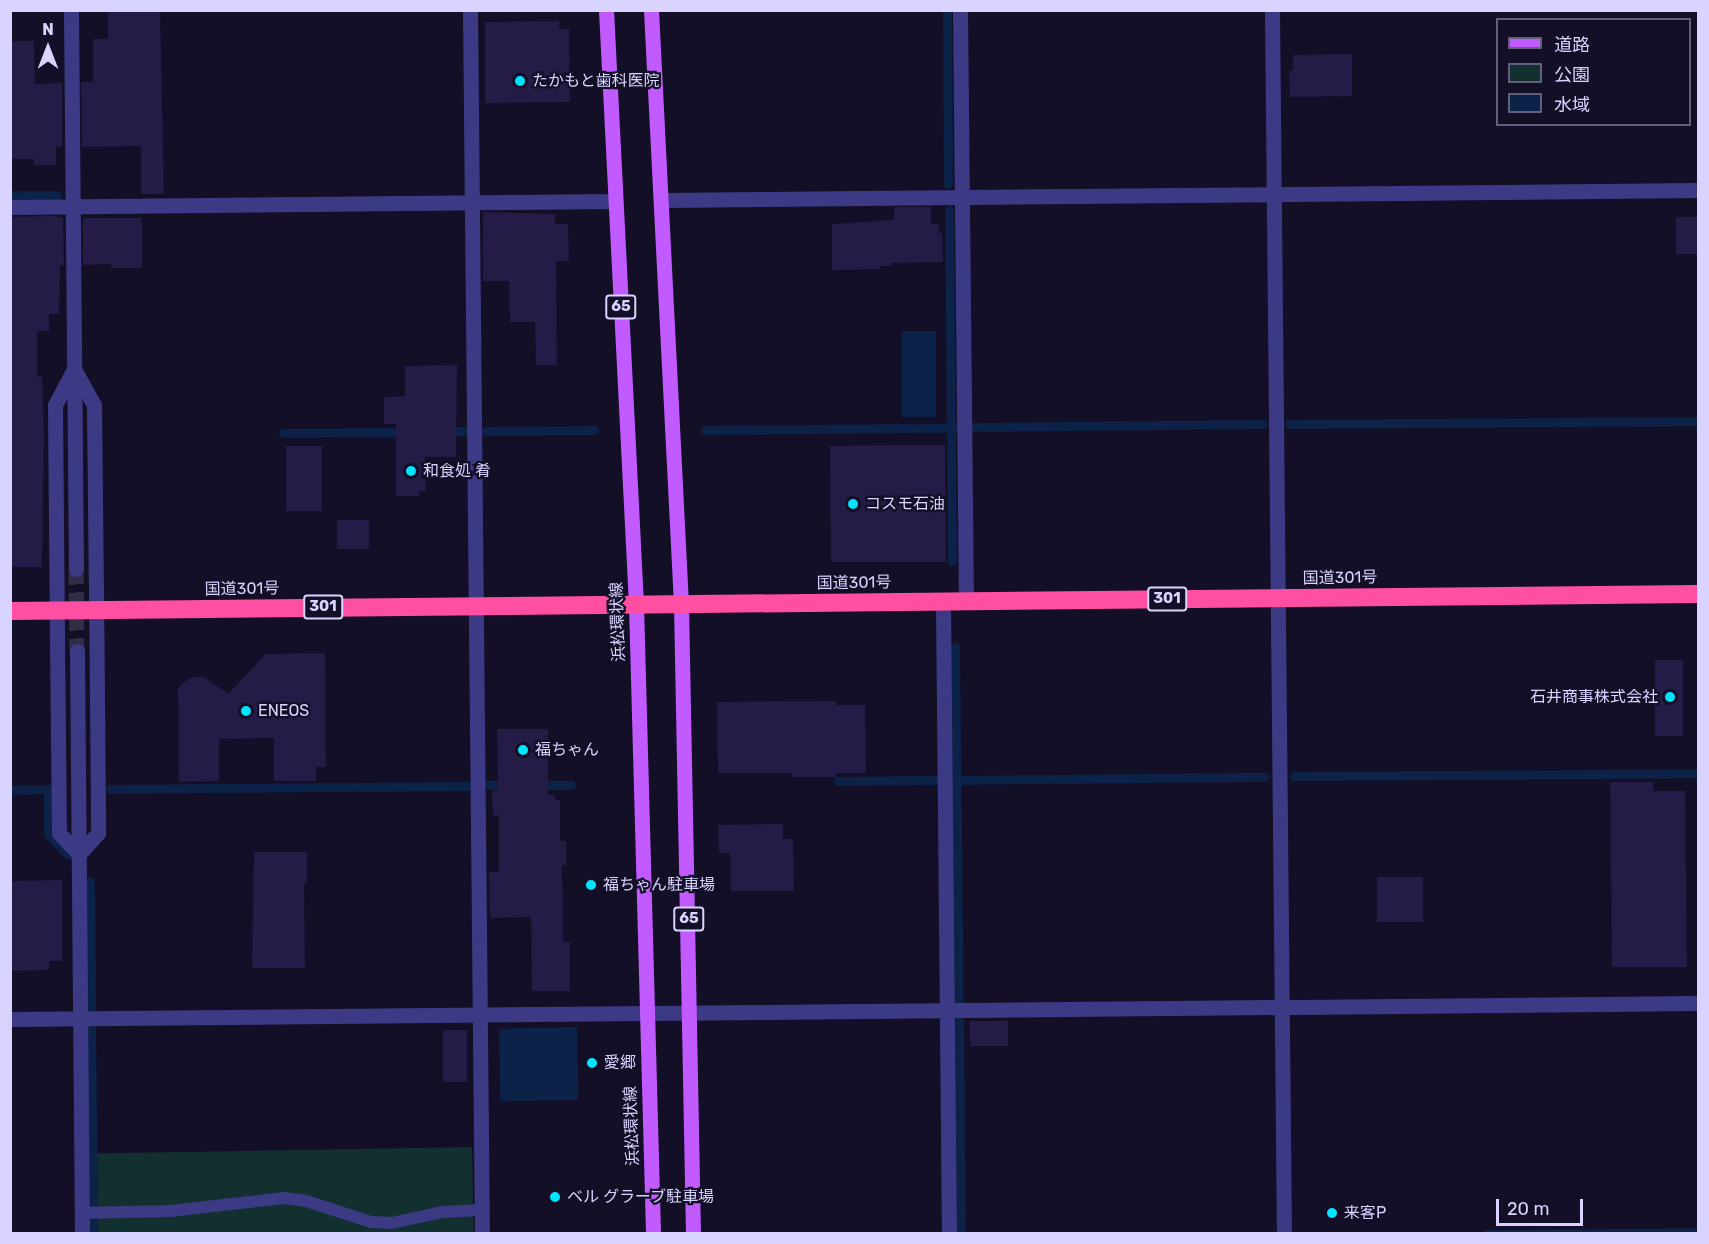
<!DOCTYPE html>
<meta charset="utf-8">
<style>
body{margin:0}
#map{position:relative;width:1709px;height:1244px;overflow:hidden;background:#130f26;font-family:Rubik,"Noto Sans JP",sans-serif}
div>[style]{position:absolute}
.green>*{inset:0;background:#12302f;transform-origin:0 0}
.water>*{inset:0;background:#0c2248;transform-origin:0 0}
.stream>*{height:9px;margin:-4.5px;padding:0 4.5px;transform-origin:4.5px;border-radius:4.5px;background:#0c2248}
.building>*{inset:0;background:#241b47;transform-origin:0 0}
.street-tunnel>*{height:15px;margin-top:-7.5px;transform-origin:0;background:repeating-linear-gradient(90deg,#312d47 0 15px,transparent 0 23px)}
.lane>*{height:12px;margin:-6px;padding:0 6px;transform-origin:6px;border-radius:6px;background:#3d3a85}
.street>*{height:15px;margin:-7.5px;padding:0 7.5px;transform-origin:7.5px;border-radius:7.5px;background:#3d3a85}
.primary>*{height:15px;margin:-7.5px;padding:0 7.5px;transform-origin:7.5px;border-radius:7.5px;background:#c25bff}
.highway>*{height:18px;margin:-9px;padding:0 9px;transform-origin:9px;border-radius:9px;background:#ff4fa3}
.dots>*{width:16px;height:16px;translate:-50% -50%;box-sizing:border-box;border:3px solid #130f26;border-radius:50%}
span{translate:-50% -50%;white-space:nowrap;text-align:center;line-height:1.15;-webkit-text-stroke:4.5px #130f26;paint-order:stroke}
.shield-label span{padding:2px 4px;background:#130f26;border:2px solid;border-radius:4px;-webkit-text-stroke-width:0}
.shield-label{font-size:15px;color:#d9d4ff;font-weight:700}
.poi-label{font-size:16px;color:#d9d4ff}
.left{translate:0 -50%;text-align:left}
.right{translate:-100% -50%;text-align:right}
.street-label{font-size:16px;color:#d9d4ff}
.frame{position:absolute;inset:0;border:12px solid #d9d4ff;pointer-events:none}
.legend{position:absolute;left:1496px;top:18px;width:195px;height:108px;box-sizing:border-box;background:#130f26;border:2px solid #625e7d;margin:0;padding:8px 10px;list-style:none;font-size:18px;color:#d9d4ff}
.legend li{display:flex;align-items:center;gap:12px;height:30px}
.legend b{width:30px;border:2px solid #625e7d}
.north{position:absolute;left:18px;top:18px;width:60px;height:60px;-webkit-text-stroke:4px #130f26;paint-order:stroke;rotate:0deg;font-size:16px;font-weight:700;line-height:24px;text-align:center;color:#d9d4ff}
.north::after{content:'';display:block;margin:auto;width:21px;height:27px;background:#d9d4ff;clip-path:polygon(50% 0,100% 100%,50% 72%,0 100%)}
.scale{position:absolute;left:1496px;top:1199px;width:87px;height:27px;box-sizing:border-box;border:3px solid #d9d4ff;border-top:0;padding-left:8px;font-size:18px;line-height:21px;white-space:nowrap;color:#d9d4ff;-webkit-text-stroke:4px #130f26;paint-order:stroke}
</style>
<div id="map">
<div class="green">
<i style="left:472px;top:1147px;width:86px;height:377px;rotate:89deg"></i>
</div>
<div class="water">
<i style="left:902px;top:331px;width:34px;height:86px"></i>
<i style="left:577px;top:1027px;width:73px;height:78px;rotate:89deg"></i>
</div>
<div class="stream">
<i style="left:947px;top:10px;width:174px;rotate:89.7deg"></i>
<i style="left:10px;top:195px;width:47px"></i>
<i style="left:949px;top:210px;width:351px;rotate:89.5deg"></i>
<i style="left:1289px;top:424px;width:409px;rotate:-0.4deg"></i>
<i style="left:972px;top:427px;width:291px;rotate:-0.6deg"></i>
<i style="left:705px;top:430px;width:249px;rotate:-0.5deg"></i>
<i style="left:445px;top:431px;width:19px"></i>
<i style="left:485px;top:431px;width:109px;rotate:-0.5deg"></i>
<i style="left:283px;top:433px;width:124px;rotate:-0.5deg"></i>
<i style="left:955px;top:647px;width:353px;rotate:89.4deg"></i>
<i style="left:1294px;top:776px;width:404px;rotate:-0.4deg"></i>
<i style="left:952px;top:780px;width:312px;rotate:-0.6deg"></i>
<i style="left:838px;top:781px;width:98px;rotate:-0.6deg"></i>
<i style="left:489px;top:785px;width:19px"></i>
<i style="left:537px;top:785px;width:34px"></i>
<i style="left:48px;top:789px;width:45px;rotate:90deg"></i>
<i style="left:48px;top:834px;width:29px;rotate:46deg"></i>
<i style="left:110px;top:789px;width:357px;rotate:-0.5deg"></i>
<i style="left:10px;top:790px;width:40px;rotate:-1.4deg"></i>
<i style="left:90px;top:881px;width:126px;rotate:89.5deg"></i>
<i style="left:959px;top:1021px;width:213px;rotate:89.5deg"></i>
<i style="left:91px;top:1029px;width:175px;rotate:89.3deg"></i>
<i style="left:93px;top:1221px;width:13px;rotate:90deg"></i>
<i style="left:1486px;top:1234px;width:212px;rotate:-0.5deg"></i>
</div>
<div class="building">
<i style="clip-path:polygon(108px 10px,160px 10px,164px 194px,141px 194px,141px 146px,82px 147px,81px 82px,93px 82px,93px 39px,108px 39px)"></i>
<i style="clip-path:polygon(559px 21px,559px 29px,569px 29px,570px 102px,485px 103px,485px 22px)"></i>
<i style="clip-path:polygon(10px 41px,34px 41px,35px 84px,62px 83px,62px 147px,56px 147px,56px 165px,34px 165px,34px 159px,10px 159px)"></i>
<i style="clip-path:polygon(1352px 54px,1352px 96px,1290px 97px,1289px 71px,1293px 71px,1293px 55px)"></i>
<i style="clip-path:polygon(894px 207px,931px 207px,931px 224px,938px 224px,939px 233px,942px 233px,943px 262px,891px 263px,891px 266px,880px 266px,880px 269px,832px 270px,832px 224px,894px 220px)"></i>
<i style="clip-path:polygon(483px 212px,555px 214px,555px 224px,568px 224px,569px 261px,556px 261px,557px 365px,536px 365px,535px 322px,510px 322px,509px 281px,483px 281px)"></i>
<i style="clip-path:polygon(53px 216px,63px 218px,64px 265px,60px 265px,59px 314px,49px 314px,49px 331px,37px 331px,37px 377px,42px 376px,44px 432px,42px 567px,10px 567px,10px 217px)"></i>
<i style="left:1698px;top:217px;width:37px;height:22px;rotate:90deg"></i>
<i style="clip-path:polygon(83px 218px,142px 218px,142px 268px,111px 268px,111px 264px,83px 265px)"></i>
<i style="clip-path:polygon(457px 365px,456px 457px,425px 457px,426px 491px,419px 491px,419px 496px,396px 496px,396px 424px,384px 424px,384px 397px,405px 396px,405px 366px)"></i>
<i style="clip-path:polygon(897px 445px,945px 445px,946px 562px,831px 562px,830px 446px)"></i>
<i style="left:286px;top:446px;width:36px;height:65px"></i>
<i style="left:337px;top:520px;width:32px;height:29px"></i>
<i style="clip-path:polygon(325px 653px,326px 767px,316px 767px,316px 781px,274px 781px,274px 738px,219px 739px,219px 781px,179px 782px,178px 688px,182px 684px,192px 677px,204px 677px,228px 694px,266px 654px)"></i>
<i style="left:1655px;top:660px;width:28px;height:76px"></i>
<i style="clip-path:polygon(836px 701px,836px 705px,865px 705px,866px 773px,836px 773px,836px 777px,792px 777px,792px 773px,718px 773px,717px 702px)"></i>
<i style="clip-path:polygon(497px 729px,548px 729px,548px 795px,555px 795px,555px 800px,560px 800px,560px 841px,566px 841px,566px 865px,562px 865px,563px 942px,570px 942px,570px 991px,532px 991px,531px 917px,490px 918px,489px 872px,499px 872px,499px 815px,493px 816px,492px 791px,498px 791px)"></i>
<i style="clip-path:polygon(1610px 782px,1653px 782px,1653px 791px,1685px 791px,1687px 967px,1612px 967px)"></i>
<i style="clip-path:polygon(783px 824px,783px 839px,793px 839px,794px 891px,731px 891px,730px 853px,719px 853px,718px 825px)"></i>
<i style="clip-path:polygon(254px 852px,307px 852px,307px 883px,304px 883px,305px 968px,252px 968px)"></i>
<i style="left:1377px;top:877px;width:46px;height:45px"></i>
<i style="clip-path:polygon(62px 880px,62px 961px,49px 961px,49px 970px,10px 971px,10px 881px)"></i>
<i style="left:970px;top:1021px;width:38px;height:25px"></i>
<i style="left:443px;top:1030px;width:24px;height:52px"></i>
</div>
<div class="street-tunnel">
<i style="left:76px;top:569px;width:82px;rotate:89.3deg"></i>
</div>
<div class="lane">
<i style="left:82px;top:1213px;width:88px;rotate:-1.3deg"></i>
<i style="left:170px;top:1211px;width:115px;rotate:-6.5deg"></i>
<i style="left:284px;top:1198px;width:22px;rotate:8deg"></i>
<i style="left:306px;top:1201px;width:68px;rotate:17.9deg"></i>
<i style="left:371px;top:1222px;width:21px;rotate:3deg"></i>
<i style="left:392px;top:1223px;width:51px;rotate:-12.4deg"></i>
<i style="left:442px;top:1212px;width:40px;rotate:-2.9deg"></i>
</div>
<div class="street">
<i style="left:71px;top:10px;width:559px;rotate:89.49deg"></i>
<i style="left:470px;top:10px;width:1224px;rotate:89.44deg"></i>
<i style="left:960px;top:10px;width:591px;rotate:89.42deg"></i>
<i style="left:1272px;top:10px;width:1224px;rotate:89.44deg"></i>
<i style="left:661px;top:200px;width:1037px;rotate:-0.55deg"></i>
<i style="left:10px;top:207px;width:605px;rotate:-0.57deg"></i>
<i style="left:74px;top:369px;width:41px;rotate:60.9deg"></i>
<i style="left:94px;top:405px;width:179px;rotate:89.4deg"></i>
<i style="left:96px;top:584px;width:249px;rotate:89.5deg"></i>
<i style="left:98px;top:833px;width:28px;rotate:132deg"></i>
<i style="left:79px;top:854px;width:29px;rotate:-134deg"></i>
<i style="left:59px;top:833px;width:197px;rotate:-90.6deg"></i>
<i style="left:57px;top:636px;width:231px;rotate:-90.5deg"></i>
<i style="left:55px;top:405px;width:41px;rotate:-62.2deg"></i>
<i style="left:943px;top:602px;width:632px;rotate:89.46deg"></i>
<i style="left:77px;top:651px;width:583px;rotate:89.51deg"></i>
<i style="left:10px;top:1019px;width:1688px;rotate:-0.54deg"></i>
</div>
<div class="primary">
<i style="left:606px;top:10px;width:595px;rotate:87.11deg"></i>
<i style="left:636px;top:604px;width:630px;rotate:88.45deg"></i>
<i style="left:651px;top:10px;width:595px;rotate:87.11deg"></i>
<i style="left:681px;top:604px;width:630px;rotate:88.91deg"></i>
</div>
<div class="highway">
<i style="left:10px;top:611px;width:1688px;rotate:-0.58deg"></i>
</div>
<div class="dots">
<i style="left:520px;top:81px;background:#00e5ff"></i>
<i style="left:411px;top:471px;background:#00e5ff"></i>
<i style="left:853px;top:504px;background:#00e5ff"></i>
<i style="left:1670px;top:697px;background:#00e5ff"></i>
<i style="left:246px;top:711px;background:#00e5ff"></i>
<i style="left:523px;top:750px;background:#00e5ff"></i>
<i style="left:591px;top:885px;background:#00e5ff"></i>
<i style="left:592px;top:1063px;background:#00e5ff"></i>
<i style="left:555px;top:1197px;background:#00e5ff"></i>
<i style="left:1332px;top:1213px;background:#00e5ff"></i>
</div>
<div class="shield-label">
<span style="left:621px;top:307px">65</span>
<span style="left:1167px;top:599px">301</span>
<span style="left:323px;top:607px">301</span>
<span style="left:689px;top:919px">65</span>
</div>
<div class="poi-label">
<span class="left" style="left:532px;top:81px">たかもと歯科医院</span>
<span class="left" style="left:423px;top:471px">和食処 肴</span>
<span class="left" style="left:865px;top:504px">コスモ石油</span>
<span class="right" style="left:1658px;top:697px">石井商事株式会社</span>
<span class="left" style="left:258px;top:711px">ENEOS</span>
<span class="left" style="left:535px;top:750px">福ちゃん</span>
<span class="left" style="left:603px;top:885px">福ちゃん駐車場</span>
<span class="left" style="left:604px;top:1063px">愛郷</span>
<span class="left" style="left:567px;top:1197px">ベル グラーブ駐車場</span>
<span class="left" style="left:1344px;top:1213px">来客P</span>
</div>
<div class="street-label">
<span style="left:1340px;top:578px;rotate:-1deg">国道301号</span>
<span style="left:854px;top:583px;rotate:-1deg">国道301号</span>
<span style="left:242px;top:589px;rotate:-1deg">国道301号</span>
<span style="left:618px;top:622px;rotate:-92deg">浜松環状線</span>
<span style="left:632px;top:1126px;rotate:-92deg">浜松環状線</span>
</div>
<div class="frame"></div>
<ul class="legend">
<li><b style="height:8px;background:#c25bff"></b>道路</li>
<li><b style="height:16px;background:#12302f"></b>公園</li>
<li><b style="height:16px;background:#0c2248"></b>水域</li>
</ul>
<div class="north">N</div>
<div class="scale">20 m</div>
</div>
